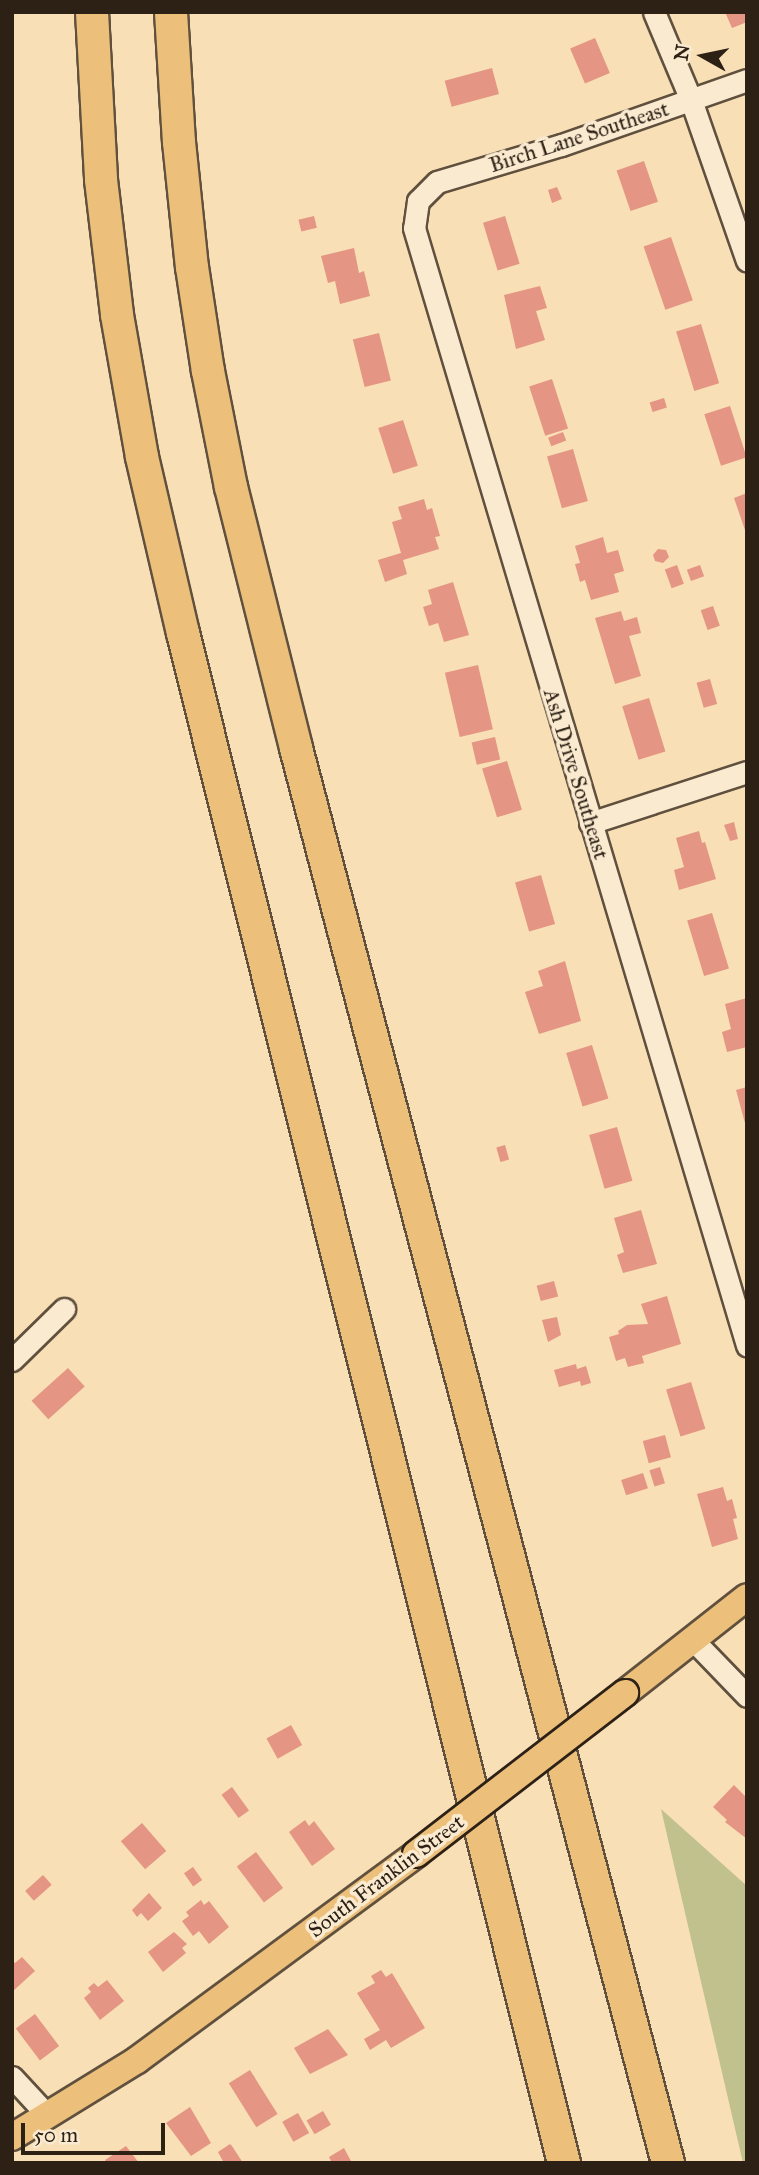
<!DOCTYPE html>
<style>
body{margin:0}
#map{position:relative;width:759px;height:2175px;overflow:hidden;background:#f8dfb6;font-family:"IM FELL Great Primer",serif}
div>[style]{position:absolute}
.green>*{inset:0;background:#c0c18c}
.building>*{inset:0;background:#e49583;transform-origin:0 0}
.roads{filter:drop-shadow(2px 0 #60503e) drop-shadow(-2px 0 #60503e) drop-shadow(0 2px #60503e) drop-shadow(0 -2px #60503e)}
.minor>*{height:21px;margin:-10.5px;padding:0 10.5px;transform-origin:10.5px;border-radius:10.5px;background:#faead0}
.major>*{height:26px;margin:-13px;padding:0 13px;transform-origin:13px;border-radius:13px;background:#ecc07b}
.highway>*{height:32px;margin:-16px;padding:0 16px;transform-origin:16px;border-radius:16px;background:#ecc07b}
.bridges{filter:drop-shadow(2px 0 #2d2116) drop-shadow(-2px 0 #2d2116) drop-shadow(0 2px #2d2116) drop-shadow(0 -2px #2d2116)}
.major-bridge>*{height:26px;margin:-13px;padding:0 13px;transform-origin:13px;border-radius:13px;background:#ecc07b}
span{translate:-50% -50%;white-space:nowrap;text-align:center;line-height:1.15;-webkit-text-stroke:7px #faead0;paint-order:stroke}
.street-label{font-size:21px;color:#2d2116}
.frame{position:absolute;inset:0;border:14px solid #2d2116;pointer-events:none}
.north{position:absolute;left:668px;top:21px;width:70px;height:70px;-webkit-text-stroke:5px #faead0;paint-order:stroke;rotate:279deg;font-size:19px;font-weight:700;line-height:28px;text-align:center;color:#2d2116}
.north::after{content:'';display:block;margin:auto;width:24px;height:32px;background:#2d2116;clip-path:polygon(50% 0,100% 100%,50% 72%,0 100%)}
.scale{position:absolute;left:21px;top:2123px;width:144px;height:32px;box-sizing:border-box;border:4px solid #2d2116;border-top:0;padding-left:9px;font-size:21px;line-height:24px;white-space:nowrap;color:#2d2116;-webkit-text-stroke:5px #faead0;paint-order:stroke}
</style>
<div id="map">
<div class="green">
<i style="clip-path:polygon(661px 1809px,747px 1886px,747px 2163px,743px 2163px)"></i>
</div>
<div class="building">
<i style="clip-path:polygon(725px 12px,747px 12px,747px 22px,732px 28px)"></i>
<i style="left:595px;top:38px;width:38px;height:27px;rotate:67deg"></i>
<i style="left:492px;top:68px;width:27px;height:49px;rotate:75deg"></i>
<i style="left:644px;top:161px;width:43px;height:29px;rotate:71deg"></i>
<i style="clip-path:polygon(557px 187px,562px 199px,552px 203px,548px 190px)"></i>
<i style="left:314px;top:216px;width:12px;height:16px;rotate:76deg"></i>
<i style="left:505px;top:216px;width:50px;height:23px;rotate:73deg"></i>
<i style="left:671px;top:237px;width:67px;height:29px;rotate:71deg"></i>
<i style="clip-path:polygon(354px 248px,359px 273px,364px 271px,370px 296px,340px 304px,335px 281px,328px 283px,321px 256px)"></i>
<i style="clip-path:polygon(540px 286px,547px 308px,536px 311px,545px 340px,516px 349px,504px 295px)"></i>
<i style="left:701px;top:324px;width:62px;height:26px;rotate:73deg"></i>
<i style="left:379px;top:333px;width:49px;height:27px;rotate:76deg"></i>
<i style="left:552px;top:379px;width:52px;height:24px;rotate:72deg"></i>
<i style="left:664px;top:398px;width:10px;height:15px;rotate:73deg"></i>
<i style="left:730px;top:406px;width:54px;height:27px;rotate:72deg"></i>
<i style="left:403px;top:420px;width:48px;height:26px;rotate:72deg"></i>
<i style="left:563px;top:432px;width:9px;height:16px;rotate:69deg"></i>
<i style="left:573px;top:449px;width:54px;height:27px;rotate:74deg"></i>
<i style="clip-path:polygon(747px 493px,747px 533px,746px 533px,734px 498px)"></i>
<i style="clip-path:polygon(424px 499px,427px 510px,432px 508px,440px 536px,435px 537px,439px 549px,403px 560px,407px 574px,385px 582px,378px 560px,401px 553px,392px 522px,402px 519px,398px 507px)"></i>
<i style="clip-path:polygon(603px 537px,607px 553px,618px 550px,624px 571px,614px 574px,619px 592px,591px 600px,585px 580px,580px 582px,575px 564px,580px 563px,575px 546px)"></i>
<i style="clip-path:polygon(658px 549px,666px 550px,669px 557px,663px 563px,655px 561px,653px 555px)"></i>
<i style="left:677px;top:565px;width:20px;height:13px;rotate:70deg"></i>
<i style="left:700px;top:565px;width:12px;height:14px;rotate:70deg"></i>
<i style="clip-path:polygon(453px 582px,469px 635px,444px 642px,438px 623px,429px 626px,423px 607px,432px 604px,428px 590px)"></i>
<i style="left:713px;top:606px;width:21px;height:13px;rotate:71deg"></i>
<i style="clip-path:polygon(621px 611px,624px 621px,637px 617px,641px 633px,629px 636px,641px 676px,615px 684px,595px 618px)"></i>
<i style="left:478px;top:665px;width:66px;height:34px;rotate:77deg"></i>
<i style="left:710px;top:679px;width:26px;height:14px;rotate:74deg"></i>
<i style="left:649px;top:698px;width:56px;height:28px;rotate:73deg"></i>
<i style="left:495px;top:737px;width:23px;height:24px;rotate:77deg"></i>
<i style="left:507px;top:761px;width:51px;height:26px;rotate:73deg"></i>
<i style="clip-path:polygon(734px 822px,738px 839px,730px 841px,724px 825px)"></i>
<i style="clip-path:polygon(699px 831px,702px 843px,705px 842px,716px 879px,679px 890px,674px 870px,684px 867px,676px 838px)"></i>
<i style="left:541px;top:875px;width:51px;height:27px;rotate:74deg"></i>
<i style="left:712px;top:913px;width:58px;height:26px;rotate:73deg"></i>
<i style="clip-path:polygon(565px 961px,581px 1021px,539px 1034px,525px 992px,543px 986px,538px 971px)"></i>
<i style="clip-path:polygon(747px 998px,747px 1047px,727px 1052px,722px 1032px,731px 1029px,725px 1004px)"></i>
<i style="left:592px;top:1045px;width:56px;height:27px;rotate:73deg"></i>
<i style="clip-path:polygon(747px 1087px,747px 1127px,746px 1127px,736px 1090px)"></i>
<i style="left:617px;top:1127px;width:56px;height:29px;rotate:74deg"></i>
<i style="left:505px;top:1145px;width:15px;height:9px;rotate:74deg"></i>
<i style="clip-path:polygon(641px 1210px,657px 1264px,623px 1273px,617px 1255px,624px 1252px,614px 1218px)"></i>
<i style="left:554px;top:1281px;width:16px;height:18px;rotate:75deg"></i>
<i style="clip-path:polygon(667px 1296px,681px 1344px,642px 1356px,644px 1363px,628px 1367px,625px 1358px,616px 1361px,609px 1337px,619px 1334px,618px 1331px,627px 1325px,648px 1324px,641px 1304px)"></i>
<i style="clip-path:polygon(557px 1317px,561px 1335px,548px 1342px,542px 1320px)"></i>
<i style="clip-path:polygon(576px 1364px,577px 1369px,586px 1366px,591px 1383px,581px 1386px,580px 1381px,559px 1387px,554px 1370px)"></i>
<i style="left:68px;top:1368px;width:25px;height:49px;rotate:48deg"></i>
<i style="left:691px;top:1382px;width:49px;height:26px;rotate:73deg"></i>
<i style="left:665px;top:1435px;width:23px;height:23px;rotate:75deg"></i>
<i style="left:660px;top:1467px;width:17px;height:11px;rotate:73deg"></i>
<i style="left:643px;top:1473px;width:16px;height:23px;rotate:72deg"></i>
<i style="clip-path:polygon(723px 1487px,727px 1501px,732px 1499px,737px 1518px,733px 1519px,738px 1539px,712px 1547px,697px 1494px)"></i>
<i style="left:291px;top:1725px;width:23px;height:28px;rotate:61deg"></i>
<i style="clip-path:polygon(734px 1785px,747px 1798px,747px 1839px,725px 1822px,727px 1820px,713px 1807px)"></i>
<i style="left:232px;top:1787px;width:29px;height:13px;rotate:54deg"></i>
<i style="clip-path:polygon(305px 1820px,309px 1826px,314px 1821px,335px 1849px,312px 1866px,289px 1832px)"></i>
<i style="left:142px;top:1823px;width:37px;height:28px;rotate:49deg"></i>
<i style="left:256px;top:1852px;width:45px;height:24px;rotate:53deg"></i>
<i style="left:193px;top:1867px;width:16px;height:11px;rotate:55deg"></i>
<i style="left:43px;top:1875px;width:13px;height:24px;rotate:48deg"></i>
<i style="clip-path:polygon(149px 1893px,162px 1908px,148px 1921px,141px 1913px,137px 1917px,132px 1910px)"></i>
<i style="clip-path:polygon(201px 1900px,204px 1905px,209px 1901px,229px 1927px,209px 1944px,199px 1931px,193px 1936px,182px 1921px,189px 1916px,186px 1912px)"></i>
<i style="clip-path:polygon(174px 1932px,187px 1944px,182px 1948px,186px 1953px,163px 1972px,148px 1952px)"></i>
<i style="clip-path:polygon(22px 1957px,35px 1971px,12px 1992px,12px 1960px,15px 1963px)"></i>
<i style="clip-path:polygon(381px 1970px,386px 1977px,392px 1973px,425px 2028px,391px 2048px,386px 2040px,370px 2050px,364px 2039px,380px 2030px,357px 1993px,375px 1983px,371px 1976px)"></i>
<i style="clip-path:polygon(107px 1980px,124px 2001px,100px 2020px,84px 1998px,91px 1992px,88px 1988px,94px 1983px,98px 1987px)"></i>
<i style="left:35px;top:2014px;width:40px;height:24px;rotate:53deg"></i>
<i style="clip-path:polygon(328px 2029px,348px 2055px,310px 2074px,294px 2048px)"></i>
<i style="left:250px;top:2070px;width:52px;height:25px;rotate:58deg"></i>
<i style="clip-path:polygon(190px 2107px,211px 2143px,191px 2156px,166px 2123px)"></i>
<i style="left:323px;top:2111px;width:16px;height:19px;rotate:60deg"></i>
<i style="left:298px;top:2113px;width:23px;height:18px;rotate:61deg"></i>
<i style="clip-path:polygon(230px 2144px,232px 2146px,243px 2163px,224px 2163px,218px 2152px)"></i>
<i style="clip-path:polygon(126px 2146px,139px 2163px,106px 2163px,105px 2160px)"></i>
<i style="clip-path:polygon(344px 2148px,352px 2163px,332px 2163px,329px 2157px)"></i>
</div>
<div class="roads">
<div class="minor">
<i style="left:654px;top:12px;width:95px;rotate:67.2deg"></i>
<i style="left:691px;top:100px;width:170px;rotate:70.8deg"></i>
<i style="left:747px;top:80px;width:197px;rotate:160.7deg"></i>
<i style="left:561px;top:145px;width:129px;rotate:163.4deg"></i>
<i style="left:437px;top:182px;width:27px;rotate:135deg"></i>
<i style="left:418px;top:201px;width:27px;rotate:98deg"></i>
<i style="left:414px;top:228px;width:1166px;rotate:73.4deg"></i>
<i style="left:590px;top:823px;width:165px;rotate:-18deg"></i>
<i style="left:12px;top:1360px;width:73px;rotate:-44.4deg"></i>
<i style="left:693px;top:1640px;width:78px;rotate:46deg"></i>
<i style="left:12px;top:2077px;width:53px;rotate:47.3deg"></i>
</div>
<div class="major">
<i style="left:625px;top:1693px;width:155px;rotate:-38.2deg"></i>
<i style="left:12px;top:2137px;width:147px;rotate:-31.6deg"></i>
<i style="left:137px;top:2060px;width:347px;rotate:-36.4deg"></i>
</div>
<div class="highway">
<i style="left:92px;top:12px;width:168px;rotate:86.9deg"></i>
<i style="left:101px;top:180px;width:136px;rotate:83.2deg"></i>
<i style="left:117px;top:315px;width:144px;rotate:80deg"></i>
<i style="left:142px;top:457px;width:181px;rotate:76.9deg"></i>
<i style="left:183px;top:633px;width:1577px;rotate:76.02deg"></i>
<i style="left:171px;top:12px;width:130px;rotate:86.5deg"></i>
<i style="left:179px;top:142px;width:126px;rotate:84.1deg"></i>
<i style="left:192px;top:267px;width:105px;rotate:81.3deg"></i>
<i style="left:208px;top:371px;width:118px;rotate:78.8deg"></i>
<i style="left:231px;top:487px;width:269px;rotate:76deg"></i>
<i style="left:296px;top:748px;width:1463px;rotate:75.27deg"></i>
</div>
</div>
<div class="bridges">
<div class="major-bridge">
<i style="left:416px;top:1854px;width:264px;rotate:-37.6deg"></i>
</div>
</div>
<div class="street-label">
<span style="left:579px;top:137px;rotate:-18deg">Birch Lane Southeast</span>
<span style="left:576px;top:774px;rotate:73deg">Ash Drive Southeast</span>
<span style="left:386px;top:1876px;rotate:-37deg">South Franklin Street</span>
</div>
<div class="frame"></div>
<div class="north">N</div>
<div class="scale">50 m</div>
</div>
